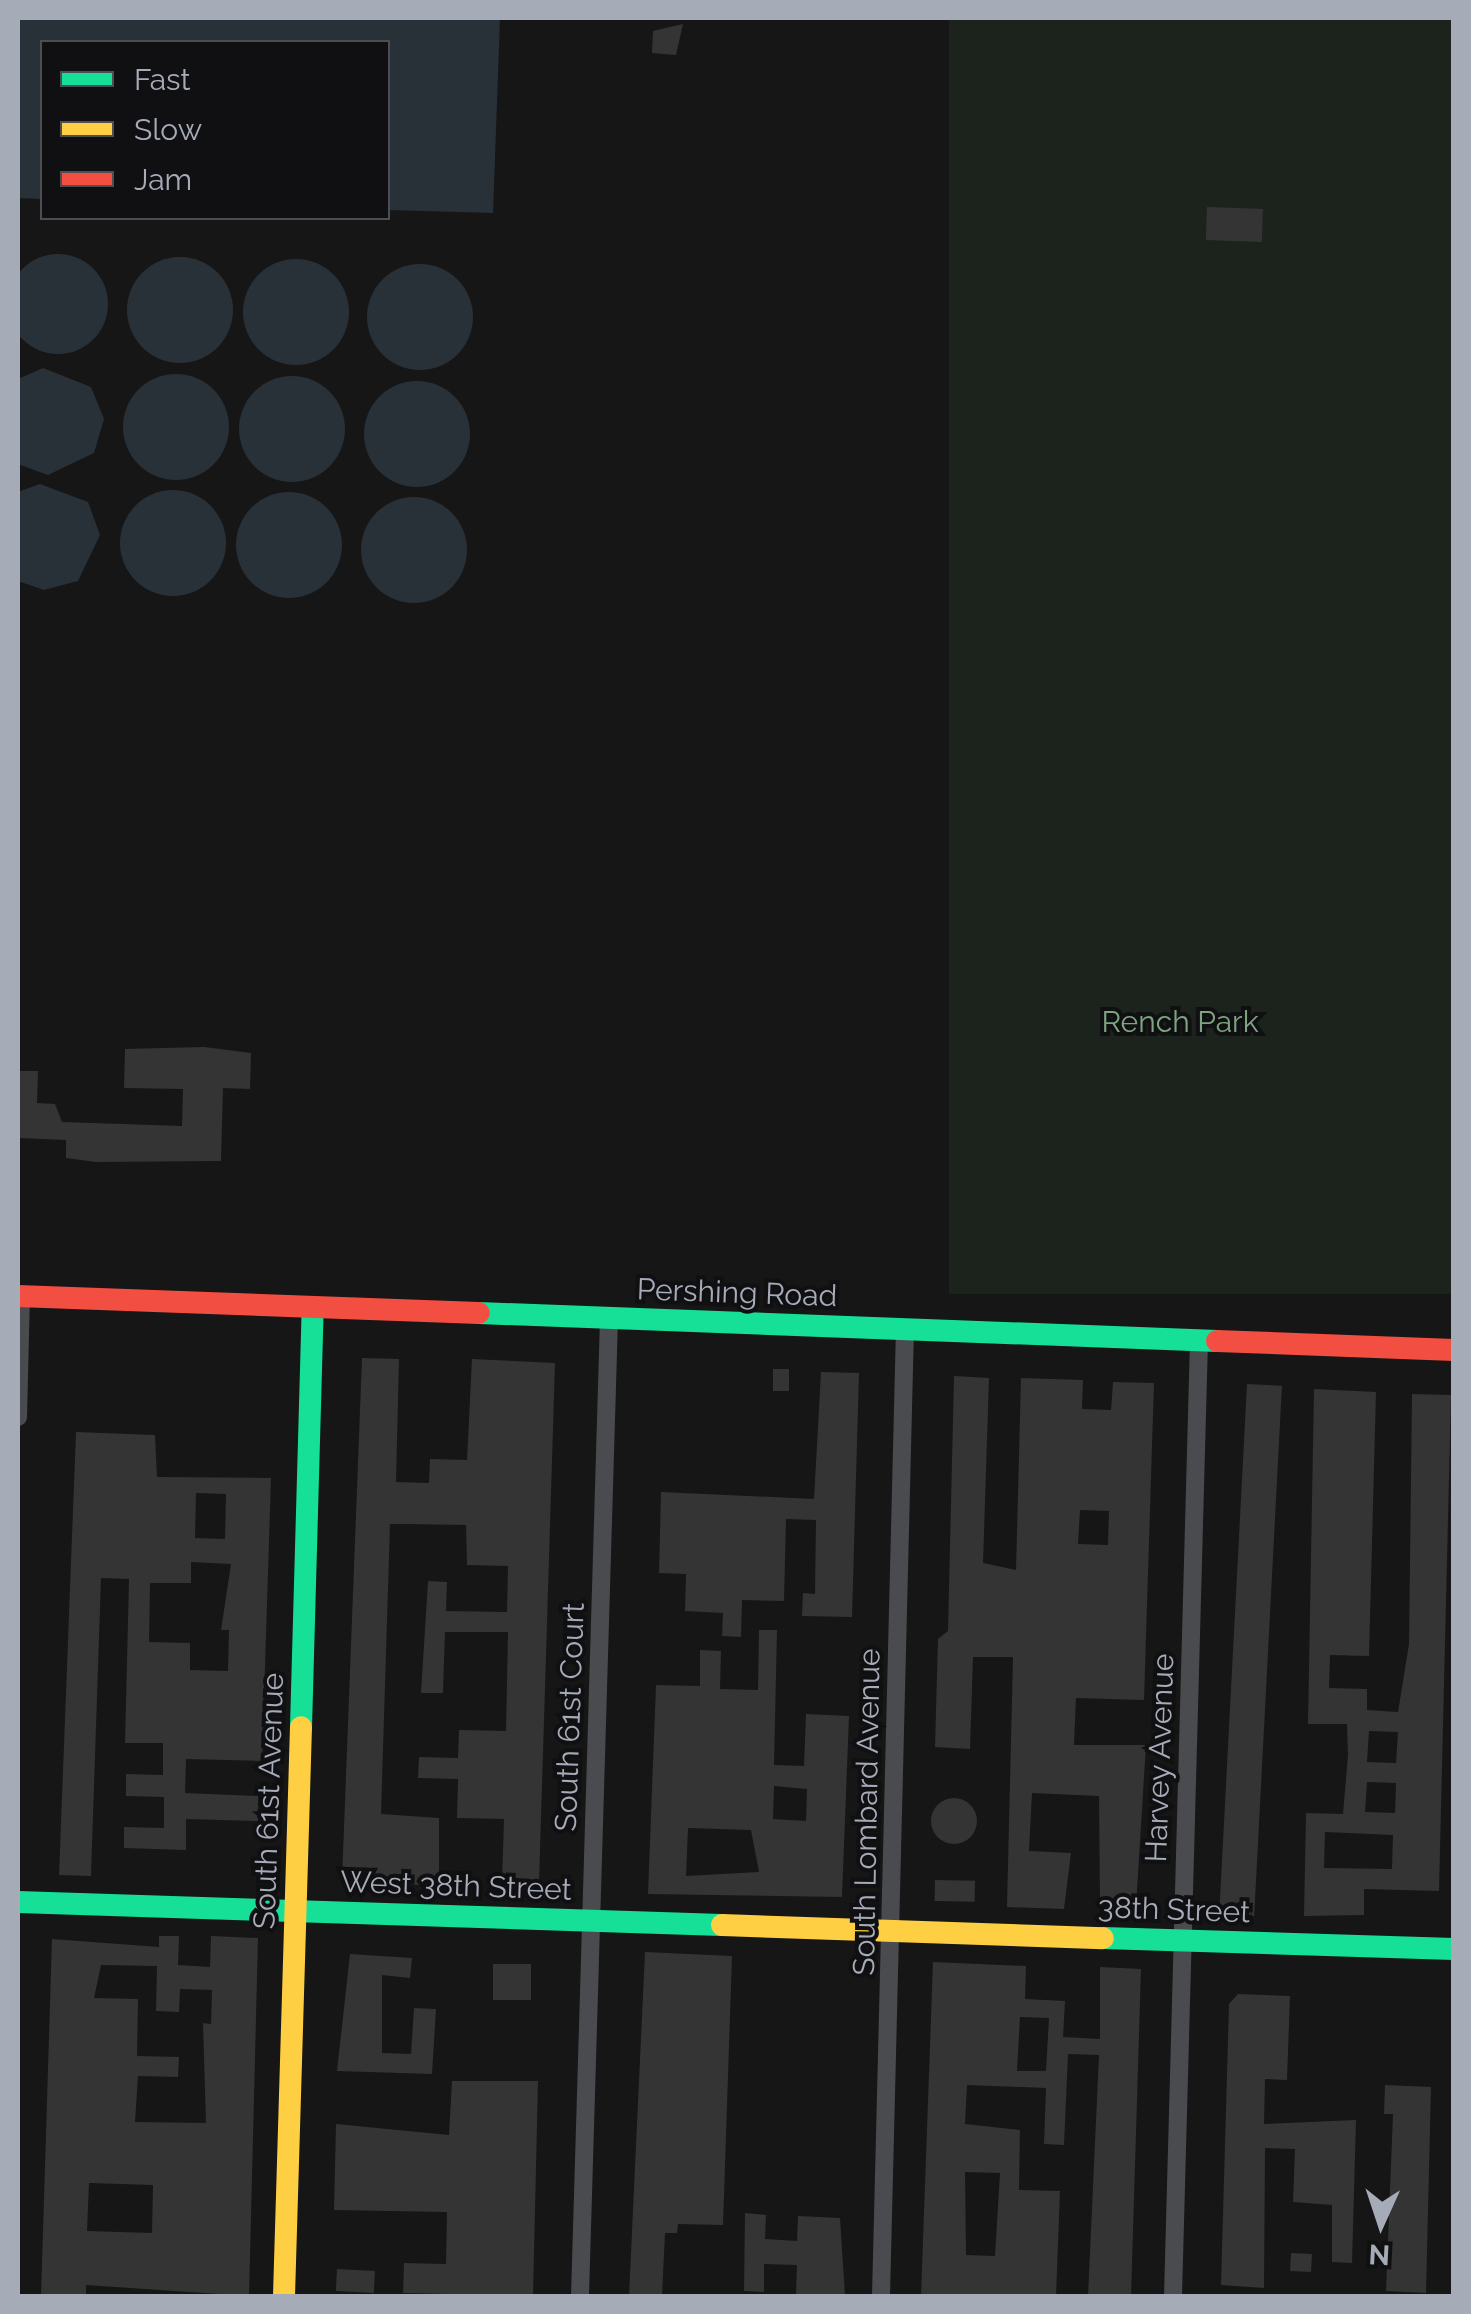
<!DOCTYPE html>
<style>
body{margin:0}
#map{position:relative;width:1471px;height:2314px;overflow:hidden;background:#161616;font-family:Raleway,sans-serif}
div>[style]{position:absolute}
.green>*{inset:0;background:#1c231d;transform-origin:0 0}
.water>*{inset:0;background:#293138}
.round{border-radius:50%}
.building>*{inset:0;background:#343435;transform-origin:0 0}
.street>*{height:18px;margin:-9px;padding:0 9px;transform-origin:9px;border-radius:9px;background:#4a4b4f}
.fast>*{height:22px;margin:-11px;padding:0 11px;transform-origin:11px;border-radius:11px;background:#16e098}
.slow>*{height:22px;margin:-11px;padding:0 11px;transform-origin:11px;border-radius:11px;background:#ffcf43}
.jam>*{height:22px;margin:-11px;padding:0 11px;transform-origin:11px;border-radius:11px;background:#f24e42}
span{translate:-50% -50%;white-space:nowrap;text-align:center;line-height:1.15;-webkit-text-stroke:8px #101012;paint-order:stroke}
.park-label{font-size:30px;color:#7da380}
.street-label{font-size:30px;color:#a6abb8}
.frame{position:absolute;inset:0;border:20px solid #a6abb8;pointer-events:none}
.legend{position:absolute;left:40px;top:40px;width:350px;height:180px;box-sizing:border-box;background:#101012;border:2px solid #4c4e54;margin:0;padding:12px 18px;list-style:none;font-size:30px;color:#a6abb8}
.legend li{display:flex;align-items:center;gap:20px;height:50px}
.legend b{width:50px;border:2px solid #4c4e54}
.north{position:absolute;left:1331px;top:2174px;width:100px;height:100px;-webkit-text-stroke:8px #101012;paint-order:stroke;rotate:183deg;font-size:28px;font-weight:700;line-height:40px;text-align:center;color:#a6abb8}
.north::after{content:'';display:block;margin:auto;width:35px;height:45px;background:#a6abb8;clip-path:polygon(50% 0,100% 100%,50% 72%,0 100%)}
</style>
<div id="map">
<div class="green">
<i style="left:949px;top:18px;width:504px;height:1276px"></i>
</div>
<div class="water">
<i style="clip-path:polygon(18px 18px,500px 18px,493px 213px,388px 210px,388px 42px,42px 42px,42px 199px,18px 198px)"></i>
<i class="round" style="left:8px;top:254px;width:100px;height:100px"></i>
<i class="round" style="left:127px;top:257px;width:106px;height:106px"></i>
<i class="round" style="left:243px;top:259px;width:106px;height:106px"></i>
<i class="round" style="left:367px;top:264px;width:106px;height:106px"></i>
<i style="clip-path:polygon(43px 368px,91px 387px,104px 419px,94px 453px,48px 475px,18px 464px,18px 379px)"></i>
<i class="round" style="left:123px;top:374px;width:106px;height:106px"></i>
<i class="round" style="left:239px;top:376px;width:106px;height:106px"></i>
<i class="round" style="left:364px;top:381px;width:106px;height:106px"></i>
<i style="clip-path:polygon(40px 484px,88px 502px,100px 535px,78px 581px,44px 590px,18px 581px,18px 492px)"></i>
<i class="round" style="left:120px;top:490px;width:106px;height:106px"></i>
<i class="round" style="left:236px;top:492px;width:106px;height:106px"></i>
<i class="round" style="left:361px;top:497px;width:106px;height:106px"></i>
</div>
<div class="building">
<i style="clip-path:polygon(683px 24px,676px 55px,652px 53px,653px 31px)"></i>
<i style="left:1207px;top:207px;width:56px;height:33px;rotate:2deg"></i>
<i style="clip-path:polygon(204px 1047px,251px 1053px,250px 1089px,223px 1088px,221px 1161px,96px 1162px,66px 1158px,66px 1140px,18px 1138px,18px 1071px,38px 1071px,37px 1103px,55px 1104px,62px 1122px,182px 1126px,183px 1089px,124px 1088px,125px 1049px)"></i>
<i style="clip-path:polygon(362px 1358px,399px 1359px,396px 1482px,429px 1483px,430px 1459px,467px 1460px,472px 1359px,555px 1363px,539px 1883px,502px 1882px,504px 1819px,457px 1818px,458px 1779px,418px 1778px,419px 1757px,458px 1758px,459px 1730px,506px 1731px,508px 1632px,445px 1632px,443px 1693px,421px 1693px,428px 1581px,447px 1582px,446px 1611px,507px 1612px,508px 1566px,467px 1565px,466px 1525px,406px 1524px,390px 1524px,381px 1814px,439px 1818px,439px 1886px,342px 1880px)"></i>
<i style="left:773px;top:1369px;width:16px;height:22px"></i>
<i style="clip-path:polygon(821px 1372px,859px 1373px,852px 1617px,802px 1616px,803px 1593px,815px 1594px,816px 1520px,786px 1519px,784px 1601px,742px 1600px,741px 1637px,722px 1636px,723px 1613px,685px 1611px,686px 1574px,659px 1573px,661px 1492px,814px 1499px)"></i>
<i style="clip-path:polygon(evenodd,954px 1376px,989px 1378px,983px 1563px,1016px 1570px,1021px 1378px,1083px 1380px,1082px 1409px,1111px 1410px,1113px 1382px,1154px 1383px,1144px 1700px,1076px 1698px,1074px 1745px,1146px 1745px,1136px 1906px,1100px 1904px,1099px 1796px,1032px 1793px,1029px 1851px,1071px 1853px,1064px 1909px,1007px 1907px,1013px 1657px,973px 1657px,970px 1749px,935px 1747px,938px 1639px,948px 1631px,954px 1376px,1080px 1510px,1109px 1511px,1108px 1545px,1078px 1544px,1080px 1510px)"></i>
<i style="left:1247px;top:1384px;width:35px;height:531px;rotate:3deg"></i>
<i style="clip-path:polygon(evenodd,1314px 1389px,1376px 1392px,1369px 1656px,1330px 1655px,1329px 1688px,1367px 1689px,1367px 1710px,1398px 1712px,1409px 1644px,1412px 1394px,1451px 1395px,1439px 1891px,1364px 1889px,1364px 1915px,1304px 1916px,1306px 1813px,1343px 1814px,1348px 1755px,1347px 1724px,1308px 1724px,1314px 1389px,1369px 1731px,1398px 1732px,1396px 1763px,1367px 1762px,1369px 1731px,1314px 1389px,1367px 1782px,1396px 1783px,1395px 1813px,1365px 1812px,1367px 1782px,1314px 1389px,1325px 1832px,1393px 1835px,1392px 1869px,1324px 1868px,1325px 1832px)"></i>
<i style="clip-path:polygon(evenodd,76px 1432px,155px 1435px,157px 1477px,271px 1478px,262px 1761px,186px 1759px,185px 1793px,258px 1796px,258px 1821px,186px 1819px,186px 1850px,124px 1848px,124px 1827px,164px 1828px,164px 1797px,126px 1796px,126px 1774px,163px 1775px,163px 1743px,125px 1743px,129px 1579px,101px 1578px,91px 1876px,59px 1875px,76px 1432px,196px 1493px,226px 1494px,225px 1539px,195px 1538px,196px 1493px,76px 1432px,191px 1562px,231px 1564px,221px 1630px,229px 1630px,228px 1671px,190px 1670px,190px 1643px,149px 1642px,150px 1583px,191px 1583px,191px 1562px)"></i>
<i style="clip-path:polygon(evenodd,759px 1630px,777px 1630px,774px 1765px,804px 1766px,806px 1714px,849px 1716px,842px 1897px,648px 1894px,656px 1685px,700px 1686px,700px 1650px,721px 1651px,720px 1689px,758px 1690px,759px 1630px,774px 1786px,807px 1789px,806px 1821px,773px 1819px,774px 1786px,759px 1630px,688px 1828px,751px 1830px,759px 1872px,686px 1876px,688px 1828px)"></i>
<i class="round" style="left:931px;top:1798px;width:46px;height:46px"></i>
<i style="left:935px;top:1880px;width:40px;height:21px;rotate:1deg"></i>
<i style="clip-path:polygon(evenodd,159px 1936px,179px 1936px,178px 1965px,210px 1967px,211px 1936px,258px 1938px,249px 2296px,86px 2285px,86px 2296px,41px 2296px,52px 1939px,159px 1947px,159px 1936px,101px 1965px,157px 1966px,156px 2011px,179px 2012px,180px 1989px,212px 1990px,211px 2024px,203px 2023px,206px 2123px,135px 2122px,138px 2076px,178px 2077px,179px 2057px,137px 2056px,138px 1999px,94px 1998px,101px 1965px,159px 1936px,89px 2183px,153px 2185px,152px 2233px,87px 2231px,89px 2183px)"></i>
<i style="clip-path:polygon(645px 1952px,732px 1956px,723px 2225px,678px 2224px,677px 2233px,665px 2233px,662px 2296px,629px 2296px)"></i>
<i style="clip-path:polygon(350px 1954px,412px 1958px,410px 1978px,382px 1975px,382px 2053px,411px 2054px,414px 2008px,436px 2009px,432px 2074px,337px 2071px)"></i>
<i style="clip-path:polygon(evenodd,933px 1962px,1026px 1966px,1025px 1999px,1065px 2001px,1063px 2037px,1100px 2039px,1100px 1967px,1141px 1969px,1131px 2296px,1088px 2296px,1099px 2055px,1068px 2054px,1064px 2145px,1044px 2144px,1046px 2088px,967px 2085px,965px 2124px,1020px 2130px,1019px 2190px,1060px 2191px,1056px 2296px,921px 2296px,933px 1962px,1020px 2017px,1049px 2018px,1046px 2071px,1017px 2071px,1020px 2017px,933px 1962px,965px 2172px,1000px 2173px,995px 2256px,966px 2255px,965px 2172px)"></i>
<i style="left:493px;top:1964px;width:38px;height:36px"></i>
<i style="clip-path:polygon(1238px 1994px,1290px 1996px,1287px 2080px,1265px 2079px,1264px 2124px,1356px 2120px,1352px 2263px,1332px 2262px,1332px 2205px,1293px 2202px,1295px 2149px,1265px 2148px,1264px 2288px,1221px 2285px,1229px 2004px)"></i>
<i style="clip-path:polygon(452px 2081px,538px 2081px,533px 2296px,403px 2293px,404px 2263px,446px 2264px,447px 2212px,334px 2210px,336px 2124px,449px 2135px)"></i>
<i style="clip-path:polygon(1385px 2085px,1431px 2087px,1426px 2293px,1386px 2291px,1393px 2114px,1384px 2114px)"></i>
<i style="clip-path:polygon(745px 2213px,766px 2215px,765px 2239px,797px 2241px,798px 2216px,840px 2218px,845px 2296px,796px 2294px,797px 2265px,764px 2264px,764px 2292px,744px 2291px)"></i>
<i style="left:1291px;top:2253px;width:21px;height:18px;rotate:3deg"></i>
<i style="left:337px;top:2269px;width:38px;height:22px;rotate:3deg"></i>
</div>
<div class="street">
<i style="left:18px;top:1417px;width:121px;rotate:-88.6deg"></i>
<i style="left:580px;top:2296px;width:978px;rotate:-88.3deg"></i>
<i style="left:881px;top:2296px;width:966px;rotate:-88.58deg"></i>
<i style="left:1173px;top:2296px;width:955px;rotate:-88.44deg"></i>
</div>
<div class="fast">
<i style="left:479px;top:1313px;width:739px;rotate:2.17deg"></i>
<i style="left:301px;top:1727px;width:420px;rotate:-88.4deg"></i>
<i style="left:18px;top:1902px;width:704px;rotate:1.87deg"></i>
<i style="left:1103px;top:1938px;width:351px;rotate:1.8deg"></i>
</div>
<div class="slow">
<i style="left:722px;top:1925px;width:381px;rotate:2deg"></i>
<i style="left:284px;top:2296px;width:569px;rotate:-88.29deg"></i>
</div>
<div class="jam">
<i style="left:18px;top:1296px;width:461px;rotate:2.1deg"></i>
<i style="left:1217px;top:1341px;width:237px;rotate:2.2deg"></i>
</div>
<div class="park-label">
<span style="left:1180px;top:1022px">Rench Park</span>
</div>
<div class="street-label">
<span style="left:737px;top:1293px;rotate:2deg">Pershing Road</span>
<span style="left:570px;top:1717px;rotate:-88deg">South 61st Court</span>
<span style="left:1160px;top:1758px;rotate:-88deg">Harvey Avenue</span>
<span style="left:269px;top:1801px;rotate:-88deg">South 61st Avenue</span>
<span style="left:867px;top:1812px;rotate:-89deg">South Lombard Avenue</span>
<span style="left:456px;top:1886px;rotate:2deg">West 38th Street</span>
<span style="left:1174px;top:1910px;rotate:2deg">38th Street</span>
</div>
<div class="frame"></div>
<ul class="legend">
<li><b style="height:12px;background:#16e098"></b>Fast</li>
<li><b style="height:12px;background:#ffcf43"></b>Slow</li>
<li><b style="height:12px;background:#f24e42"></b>Jam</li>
</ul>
<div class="north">N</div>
</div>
